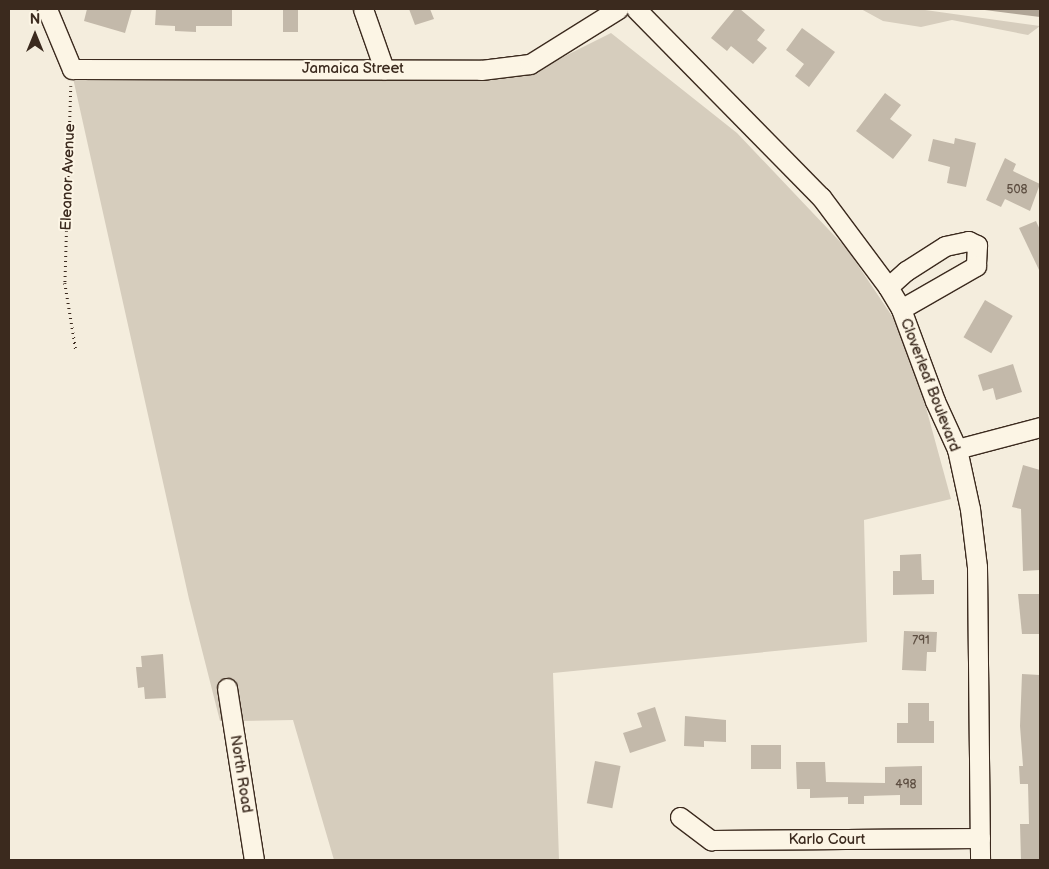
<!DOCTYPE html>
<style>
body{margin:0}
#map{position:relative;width:1049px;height:869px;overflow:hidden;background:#f4eddd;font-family:"Balsamiq Sans",sans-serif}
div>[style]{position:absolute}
.green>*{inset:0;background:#d6cdbd}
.water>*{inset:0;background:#b0a596}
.building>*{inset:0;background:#c3b9aa;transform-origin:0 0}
.path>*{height:2.5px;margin-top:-1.25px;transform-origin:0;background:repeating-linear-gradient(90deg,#3b2a1e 0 1px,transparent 0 5px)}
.roads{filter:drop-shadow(1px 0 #3b2a1e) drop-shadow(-1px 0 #3b2a1e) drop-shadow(0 1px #3b2a1e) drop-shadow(0 -1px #3b2a1e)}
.minor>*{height:19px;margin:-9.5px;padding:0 9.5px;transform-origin:9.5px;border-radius:9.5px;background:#fcf5e5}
span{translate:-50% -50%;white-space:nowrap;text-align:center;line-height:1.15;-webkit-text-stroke:4px #fcf5e5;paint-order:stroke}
.number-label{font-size:12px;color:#5d4e41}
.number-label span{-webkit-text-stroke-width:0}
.street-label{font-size:15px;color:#3b2a1e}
.frame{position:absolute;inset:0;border:10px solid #3b2a1e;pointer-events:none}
.north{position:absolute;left:10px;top:10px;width:50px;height:50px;-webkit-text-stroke:4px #fcf5e5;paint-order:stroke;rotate:0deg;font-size:14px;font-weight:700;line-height:20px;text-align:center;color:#3b2a1e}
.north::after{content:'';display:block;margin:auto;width:18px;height:22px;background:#3b2a1e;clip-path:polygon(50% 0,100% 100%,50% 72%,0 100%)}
</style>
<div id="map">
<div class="green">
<i style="clip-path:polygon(861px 9px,918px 9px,1040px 26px,1028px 35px,952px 20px,921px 27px,883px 21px)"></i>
<i style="clip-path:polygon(611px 33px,737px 133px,847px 249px,898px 325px,919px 382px,951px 499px,864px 520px,867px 642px,553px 673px,559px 860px,334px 860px,293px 720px,240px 721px,233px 679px,218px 682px,224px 721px,220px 721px,189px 599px,73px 78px,379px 77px,381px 80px,549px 64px)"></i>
</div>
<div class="water">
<i style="clip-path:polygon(977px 9px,1040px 9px,1040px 17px)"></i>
</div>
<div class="building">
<i style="clip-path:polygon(87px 9px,132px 9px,125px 33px,84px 21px)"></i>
<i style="clip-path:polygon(156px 9px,232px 9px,232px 26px,196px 26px,196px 32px,175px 31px,175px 26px,155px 25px)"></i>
<i style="left:283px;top:9px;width:15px;height:23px"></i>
<i style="clip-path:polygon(409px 9px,430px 9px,434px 19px,415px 25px)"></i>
<i style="clip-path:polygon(735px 9px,740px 9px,765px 30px,757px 40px,767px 48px,753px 64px,731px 46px,727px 51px,711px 38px)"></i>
<i style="clip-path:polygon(802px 28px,835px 52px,809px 87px,795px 76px,804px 64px,786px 50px)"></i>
<i style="clip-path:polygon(885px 93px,901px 105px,890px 119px,912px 135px,893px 159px,856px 131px)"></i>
<i style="clip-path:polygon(955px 138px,976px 143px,966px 187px,947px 183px,950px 167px,928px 161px,933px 139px,954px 144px)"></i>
<i style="clip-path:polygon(1005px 158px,1016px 164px,1013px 171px,1040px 184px,1030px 211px,1005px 199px,1001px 207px,986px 200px)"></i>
<i style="clip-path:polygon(1036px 221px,1040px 230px,1040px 272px,1019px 228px)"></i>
<i style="left:985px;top:300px;width:32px;height:43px;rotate:30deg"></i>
<i style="clip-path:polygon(1013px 364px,1022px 392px,996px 400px,993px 388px,983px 391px,978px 375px)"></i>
<i style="clip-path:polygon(1023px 465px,1040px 470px,1040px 570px,1023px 571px,1021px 509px,1012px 507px)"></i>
<i style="clip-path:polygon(921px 554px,922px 580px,934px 580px,934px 594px,893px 595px,893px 571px,900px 571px,900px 555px)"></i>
<i style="clip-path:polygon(1018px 594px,1040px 594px,1040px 634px,1022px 634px)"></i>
<i style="clip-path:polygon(904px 631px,937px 632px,936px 652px,927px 652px,926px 671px,902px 670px)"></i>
<i style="clip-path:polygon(163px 654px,166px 698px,145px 699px,144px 687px,138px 688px,136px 667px,142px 667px,141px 656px)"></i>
<i style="clip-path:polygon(1022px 674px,1040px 675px,1040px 860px,1021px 860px,1020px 824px,1029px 824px,1028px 784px,1020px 784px,1019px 766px,1023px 766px,1020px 726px)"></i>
<i style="clip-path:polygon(908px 703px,929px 703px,929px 721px,934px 721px,934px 743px,897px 743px,897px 723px,908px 723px)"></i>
<i style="clip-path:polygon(655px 707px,666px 741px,630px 753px,623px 733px,642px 727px,637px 713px)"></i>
<i style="clip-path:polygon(685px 716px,726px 720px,726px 742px,704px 741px,704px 747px,684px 746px)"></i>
<i style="left:751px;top:745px;width:30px;height:24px"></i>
<i style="left:595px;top:761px;width:26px;height:43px;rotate:11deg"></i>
<i style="clip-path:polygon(796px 762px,825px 762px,826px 782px,885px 783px,885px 767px,922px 766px,922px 805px,900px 805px,900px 795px,864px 796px,864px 804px,848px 804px,848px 797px,810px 798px,810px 789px,797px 789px)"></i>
</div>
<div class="path">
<i style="left:71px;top:86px;width:197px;rotate:91.7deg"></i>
<i style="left:65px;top:283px;width:68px;rotate:80.7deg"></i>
</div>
<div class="roads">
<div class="minor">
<i style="left:47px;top:9px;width:65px;rotate:67.4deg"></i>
<i style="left:72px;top:69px;width:409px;rotate:0.1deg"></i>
<i style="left:481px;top:70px;width:49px;rotate:-7deg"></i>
<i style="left:530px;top:64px;width:104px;rotate:-32deg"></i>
<i style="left:363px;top:9px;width:64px;rotate:70.7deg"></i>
<i style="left:636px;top:9px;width:264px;rotate:45.5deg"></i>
<i style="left:821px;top:197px;width:112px;rotate:53.3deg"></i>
<i style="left:888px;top:287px;width:26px;rotate:59deg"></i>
<i style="left:901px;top:309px;width:98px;rotate:69.7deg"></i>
<i style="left:935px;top:401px;width:53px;rotate:65.4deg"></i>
<i style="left:957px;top:449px;width:61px;rotate:77.8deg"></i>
<i style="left:970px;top:509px;width:58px;rotate:83.1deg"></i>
<i style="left:977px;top:567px;width:293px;rotate:89.4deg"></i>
<i style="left:888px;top:287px;width:24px;rotate:-42deg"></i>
<i style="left:906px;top:271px;width:46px;rotate:-32.7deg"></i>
<i style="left:945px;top:246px;width:24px;rotate:-12deg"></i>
<i style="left:968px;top:241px;width:10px;rotate:24deg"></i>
<i style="left:977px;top:245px;width:21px;rotate:93deg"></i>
<i style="left:976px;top:266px;width:86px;rotate:150.2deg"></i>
<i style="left:957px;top:449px;width:86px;rotate:-14.8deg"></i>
<i style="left:227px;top:688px;width:174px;rotate:81.1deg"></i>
<i style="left:680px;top:817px;width:39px;rotate:37deg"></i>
<i style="left:711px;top:840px;width:269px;rotate:-0.4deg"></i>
</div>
</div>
<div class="number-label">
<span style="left:1017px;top:190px">508</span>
<span style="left:921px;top:641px">791</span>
<span style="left:906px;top:785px">498</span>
</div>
<div class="street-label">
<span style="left:353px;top:69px">Jamaica Street</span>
<span style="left:68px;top:177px;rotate:-88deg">Eleanor Avenue</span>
<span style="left:930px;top:385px;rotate:69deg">Cloverleaf Boulevard</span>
<span style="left:241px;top:774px;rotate:81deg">North Road</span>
<span style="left:827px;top:840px">Karlo Court</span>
</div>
<div class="frame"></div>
<div class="north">N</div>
</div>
